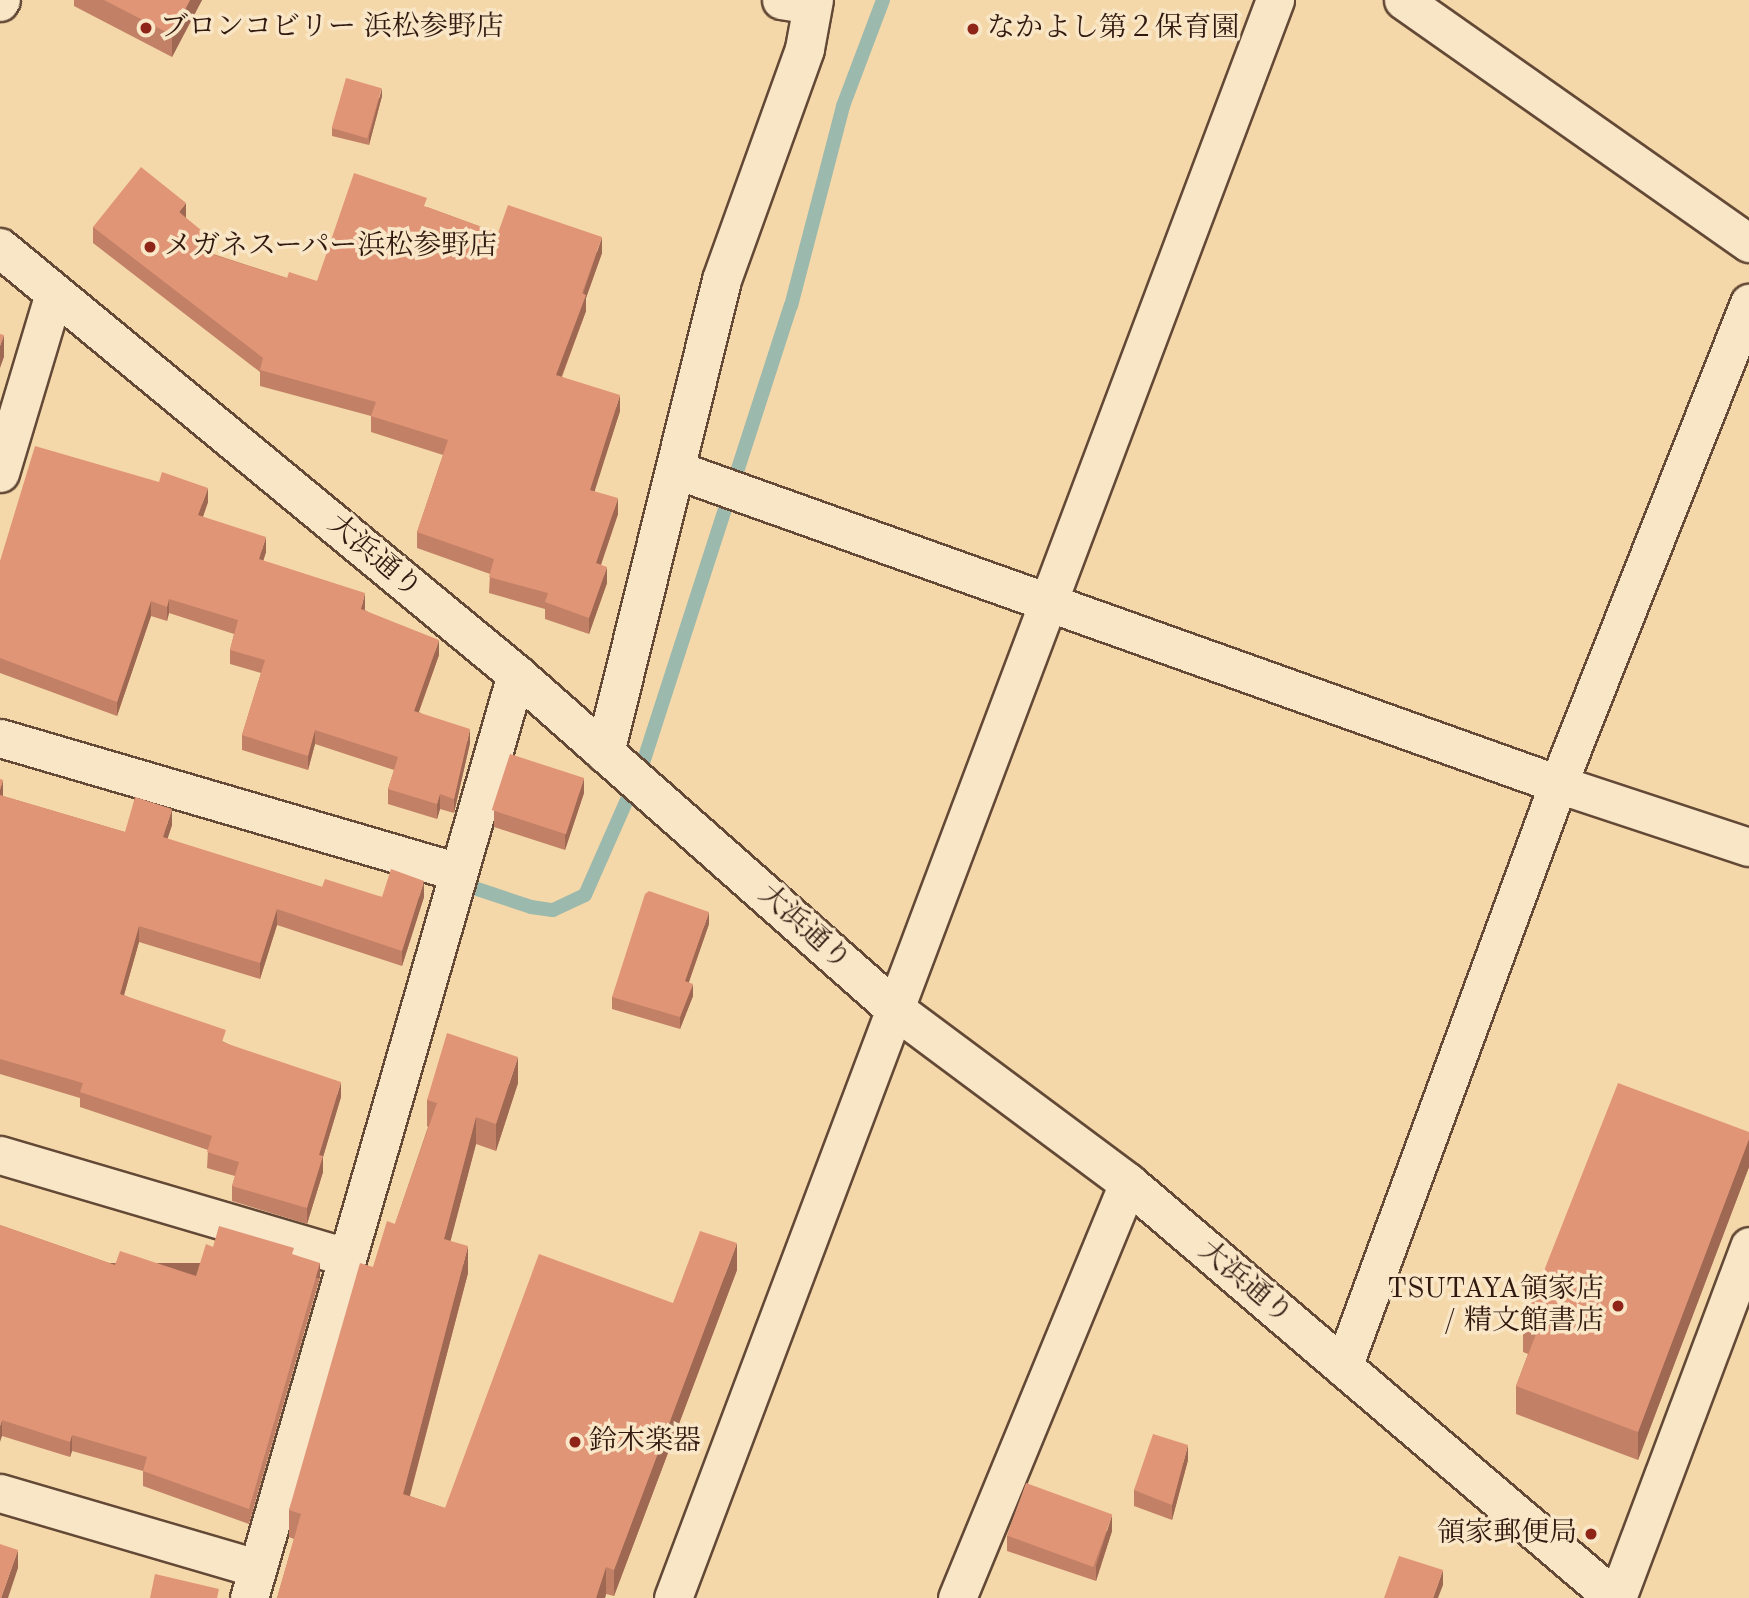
<!DOCTYPE html>
<meta charset="utf-8">
<style>
body{margin:0}
#map{position:relative;width:1749px;height:1598px;overflow:hidden;background:#f5d8a9;font-family:"Old Standard TT","Noto Serif JP",serif}
div>[style]{position:absolute}
.stream>*{height:14px;margin:-7px;padding:0 7px;transform-origin:7px;border-radius:7px;background:#9cb9ad}
.roads{filter:drop-shadow(2px 0 #634936) drop-shadow(-2px 0 #634936) drop-shadow(0 2px #634936) drop-shadow(0 -2px #634936)}
.minor>*{height:37px;margin:-18.5px;padding:0 18.5px;transform-origin:18.5px;border-radius:18.5px;background:#f8e6c7}
.tertiary>*{height:38px;margin:-19px;padding:0 19px;transform-origin:19px;border-radius:19px;background:#f8e6c7}
.wall>*{inset:0;background:#c28066}
.shaded-wall>*{inset:0;background:#9e6853;transform-origin:0 0}
.building>*{inset:0;background:#e19577;transform-origin:0 0}
.dots>*{width:19px;height:19px;translate:-50% -50%;box-sizing:border-box;border:4px solid #f8e6c7;border-radius:50%}
span{translate:-50% -50%;white-space:nowrap;text-align:center;line-height:1.15;-webkit-text-stroke:7px #f8e6c7;paint-order:stroke}
.poi-label{font-size:28px;color:#321910}
.left{translate:0 -50%;text-align:left}
.right{translate:-100% -50%;text-align:right}
.street-label{font-size:28px;color:#321910}
</style>
<div id="map">
<div class="stream">
<i style="left:456px;top:882px;width:79px;rotate:18.4deg"></i>
<i style="left:531px;top:907px;width:22px;rotate:8deg"></i>
<i style="left:553px;top:910px;width:35px;rotate:-25deg"></i>
<i style="left:585px;top:895px;width:141px;rotate:-66.2deg"></i>
<i style="left:642px;top:766px;width:484px;rotate:-72.1deg"></i>
<i style="left:791px;top:306px;width:207px;rotate:-75.4deg"></i>
<i style="left:843px;top:106px;width:113px;rotate:-69.3deg"></i>
</div>
<div class="roads">
<div class="minor">
<i style="left:781px;top:0;width:31px;rotate:9deg"></i>
<i style="left:1403px;top:0;width:423px;rotate:35.1deg"></i>
<i style="left:677px;top:470px;width:935px;rotate:19.62deg"></i>
<i style="left:1558px;top:784px;width:201px;rotate:18.3deg"></i>
<i style="left:0;top:473px;width:188px;rotate:-73.3deg"></i>
<i style="left:0;top:738px;width:478px;rotate:16.3deg"></i>
<i style="left:0;top:1155px;width:361px;rotate:16.4deg"></i>
<i style="left:1343px;top:1367px;width:621px;rotate:-69.76deg"></i>
<i style="left:1558px;top:784px;width:518px;rotate:-68.34deg"></i>
<i style="left:0;top:1493px;width:268px;rotate:16.3deg"></i>
<i style="left:249px;top:1598px;width:962px;rotate:-73.88deg"></i>
<i style="left:673px;top:1598px;width:1708px;rotate:-69.36deg"></i>
<i style="left:957px;top:1598px;width:449px;rotate:-67.6deg"></i>
<i style="left:1617px;top:1598px;width:376px;rotate:-69.4deg"></i>
</div>
<div class="tertiary">
<i style="left:0;top:2px;width:2px;rotate:-63deg"></i>
<i style="left:0;top:248px;width:669px;rotate:39.54deg"></i>
<i style="left:516px;top:674px;width:507px;rotate:41.48deg"></i>
<i style="left:896px;top:1010px;width:289px;rotate:36.7deg"></i>
<i style="left:1128px;top:1183px;width:639px;rotate:40.49deg"></i>
<i style="left:605px;top:753px;width:487px;rotate:-76.1deg"></i>
<i style="left:722px;top:280px;width:245px;rotate:-70.2deg"></i>
<i style="left:805px;top:49px;width:50px;rotate:-79.6deg"></i>
</div>
</div>
<div class="wall">
<i style="clip-path:polygon(74px 0,202px 0,172px 57px,74px 6px)"></i>
<i style="clip-path:polygon(382px 96px,369px 145px,332px 136px,332px 128px)"></i>
<i style="clip-path:polygon(427px 207px,498px 233px,602px 253px,586px 298px,586px 311px,562px 377px,620px 411px,594px 491px,618px 514px,601px 565px,607px 583px,589px 634px,545px 619px,545px 609px,489px 593px,490px 574px,417px 548px,417px 532px,443px 455px,371px 432px,371px 416px,260px 386px,260px 372px,93px 243px,93px 227px,186px 218px,207px 251px,207px 252px,287px 278px,317px 281px)"></i>
<i style="clip-path:polygon(208px 502px,203px 517px,266px 552px,263px 561px,365px 607px,365px 610px,439px 655px,419px 712px,470px 743px,454px 813px,440px 809px,437px 819px,388px 804px,388px 789px,394px 770px,315px 744px,308px 770px,242px 750px,242px 735px,261px 673px,230px 664px,230px 650px,234px 634px,169px 613px,167px 621px,151px 616px,117px 716px,0 673px,0 561px)"></i>
<i style="clip-path:polygon(0 779px,3px 796px,125px 832px,172px 825px,167px 839px,322px 887px,382px 897px,424px 897px,402px 966px,277px 925px,260px 979px,139px 942px,124px 995px,341px 1097px,323px 1157px,323px 1172px,307px 1224px,232px 1201px,232px 1186px,235px 1176px,207px 1168px,208px 1150px,80px 1107px,80px 1098px,0 1074px)"></i>
<i style="clip-path:polygon(584px 793px,565px 850px,494px 827px,494px 811px)"></i>
<i style="clip-path:polygon(709px 924px,689px 982px,693px 996px,680px 1029px,612px 1009px,612px 997px)"></i>
<i style="clip-path:polygon(518px 1083px,496px 1151px,476px 1144px,450px 1241px,468px 1273px,410px 1496px,445px 1508px,673px 1303px,737px 1270px,614px 1596px,606px 1594px,605px 1598px,277px 1598px,294px 1539px,289px 1537px,289px 1510px,373px 1267px,395px 1224px,428px 1127px,427px 1126px,427px 1100px)"></i>
<i style="clip-path:polygon(1749px 1132px,1749px 1167px,1638px 1460px,1516px 1414px,1516px 1386px,1528px 1354px,1523px 1352px,1523px 1324px)"></i>
<i style="clip-path:polygon(0 1225px,115px 1265px,196px 1276px,213px 1247px,294px 1255px,320px 1278px,249px 1524px,143px 1486px,143px 1471px,72px 1451px,70px 1457px,2px 1436px)"></i>
<i style="clip-path:polygon(1188px 1460px,1172px 1520px,1134px 1506px,1134px 1490px)"></i>
<i style="clip-path:polygon(1112px 1531px,1096px 1581px,1007px 1551px,1007px 1536px)"></i>
</div>
<div class="shaded-wall">
<i style="clip-path:polygon(190px 0,202px 0,172px 57px,172px 35px)"></i>
<i style="clip-path:polygon(382px 88px,382px 96px,369px 145px,369px 137px)"></i>
<i style="clip-path:polygon(186px 203px,186px 220px,179px 212px)"></i>
<i style="clip-path:polygon(207px 235px,207px 251px,201px 267px,201px 251px)"></i>
<i style="clip-path:polygon(602px 237px,602px 253px,586px 298px,586px 311px,556px 391px,556px 375px)"></i>
<i style="clip-path:polygon(4px 335px,4px 357px,0 368px,0 346px)"></i>
<i style="clip-path:polygon(620px 395px,620px 411px,590px 506px,590px 490px)"></i>
<i style="clip-path:polygon(208px 488px,208px 502px,198px 530px,198px 515px)"></i>
<i style="clip-path:polygon(618px 498px,618px 514px,596px 579px,596px 563px)"></i>
<i style="clip-path:polygon(266px 537px,266px 552px,259px 574px,259px 559px)"></i>
<i style="clip-path:polygon(607px 567px,607px 583px,589px 634px,589px 618px)"></i>
<i style="clip-path:polygon(365px 593px,365px 607px,361px 623px,361px 609px)"></i>
<i style="clip-path:polygon(169px 599px,169px 613px,167px 621px,167px 607px)"></i>
<i style="clip-path:polygon(151px 601px,151px 616px,117px 716px,117px 702px)"></i>
<i style="clip-path:polygon(439px 640px,439px 655px,414px 725px,414px 711px)"></i>
<i style="clip-path:polygon(470px 729px,470px 743px,454px 813px,454px 799px)"></i>
<i style="clip-path:polygon(315px 730px,315px 744px,308px 770px,308px 756px)"></i>
<i style="clip-path:polygon(584px 778px,584px 793px,565px 850px,565px 835px)"></i>
<i style="clip-path:polygon(3px 780px,3px 796px,0 805px,0 790px)"></i>
<i style="clip-path:polygon(440px 794px,440px 809px,437px 819px,437px 804px)"></i>
<i style="clip-path:polygon(172px 809px,172px 825px,163px 853px,163px 837px)"></i>
<i style="clip-path:polygon(424px 881px,424px 897px,402px 966px,402px 951px)"></i>
<i style="clip-path:polygon(277px 909px,277px 925px,260px 979px,260px 963px)"></i>
<i style="clip-path:polygon(709px 912px,709px 924px,685px 993px,685px 981px)"></i>
<i style="clip-path:polygon(139px 926px,139px 942px,120px 1009px,120px 994px)"></i>
<i style="clip-path:polygon(693px 984px,693px 996px,680px 1029px,680px 1017px)"></i>
<i style="clip-path:polygon(518px 1057px,518px 1083px,496px 1151px,496px 1124px)"></i>
<i style="clip-path:polygon(341px 1082px,341px 1097px,323px 1157px,323px 1172px,307px 1224px,307px 1208px,319px 1155px)"></i>
<i style="clip-path:polygon(476px 1117px,476px 1144px,444px 1266px,444px 1239px)"></i>
<i style="clip-path:polygon(1749px 1139px,1749px 1167px,1638px 1460px,1638px 1432px)"></i>
<i style="clip-path:polygon(737px 1243px,737px 1270px,614px 1596px,614px 1570px)"></i>
<i style="clip-path:polygon(468px 1246px,468px 1273px,403px 1521px,403px 1494px)"></i>
<i style="left:320px;top:1263px;width:15px;height:256px;rotate:90deg"></i>
<i style="clip-path:polygon(2px 1420px,2px 1436px,0 1442px,0 1426px)"></i>
<i style="clip-path:polygon(72px 1435px,72px 1451px,70px 1457px,70px 1442px)"></i>
<i style="clip-path:polygon(1188px 1445px,1188px 1460px,1172px 1520px,1172px 1505px)"></i>
<i style="clip-path:polygon(1112px 1515px,1112px 1531px,1096px 1581px,1096px 1566px)"></i>
<i style="clip-path:polygon(18px 1550px,18px 1568px,8px 1598px,1px 1598px)"></i>
<i style="clip-path:polygon(606px 1567px,606px 1594px,605px 1598px,596px 1598px)"></i>
<i style="clip-path:polygon(1443px 1570px,1443px 1585px,1438px 1598px,1433px 1598px)"></i>
</div>
<div class="building">
<i style="clip-path:polygon(104px 0,190px 0,172px 35px)"></i>
<i style="left:346px;top:78px;width:37px;height:52px;rotate:16deg"></i>
<i style="clip-path:polygon(141px 167px,186px 203px,179px 212px,207px 235px,201px 251px,287px 278px,289px 272px,317px 281px,354px 173px,427px 198px,424px 206px,498px 233px,508px 205px,602px 237px,582px 293px,586px 295px,556px 375px,620px 395px,590px 490px,618px 498px,596px 563px,607px 567px,589px 618px,545px 602px,548px 593px,489px 577px,494px 559px,417px 532px,448px 440px,371px 416px,376px 402px,260px 370px,263px 358px,93px 227px)"></i>
<i style="clip-path:polygon(0 334px,4px 335px,0 346px)"></i>
<i style="clip-path:polygon(35px 446px,159px 482px,162px 472px,208px 488px,198px 515px,266px 537px,259px 559px,365px 593px,361px 609px,439px 640px,414px 711px,470px 729px,454px 799px,440px 794px,437px 804px,388px 789px,398px 757px,315px 730px,308px 756px,242px 735px,265px 660px,230px 650px,238px 620px,169px 599px,167px 607px,151px 601px,117px 702px,0 658px,0 561px)"></i>
<i style="left:510px;top:754px;width:78px;height:59px;rotate:18deg"></i>
<i style="clip-path:polygon(0 779px,3px 780px,0 790px)"></i>
<i style="clip-path:polygon(0 795px,125px 832px,135px 797px,172px 809px,163px 837px,322px 887px,325px 879px,382px 897px,391px 869px,424px 881px,402px 951px,277px 909px,260px 963px,139px 926px,120px 994px,226px 1030px,222px 1042px,341px 1082px,319px 1155px,323px 1156px,307px 1208px,232px 1186px,239px 1162px,207px 1152px,212px 1136px,80px 1092px,83px 1083px,0 1059px)"></i>
<i style="clip-path:polygon(649px 891px,709px 912px,685px 981px,693px 984px,680px 1017px,612px 997px,645px 894px)"></i>
<i style="clip-path:polygon(447px 1033px,518px 1057px,496px 1124px,476px 1117px,444px 1239px,468px 1246px,403px 1494px,445px 1508px,539px 1254px,673px 1303px,700px 1231px,737px 1243px,614px 1570px,606px 1567px,596px 1598px,277px 1598px,301px 1514px,289px 1510px,360px 1263px,373px 1267px,387px 1221px,395px 1224px,437px 1103px,427px 1100px)"></i>
<i style="clip-path:polygon(1618px 1083px,1749px 1132px,1749px 1139px,1638px 1432px,1516px 1386px,1538px 1329px,1523px 1324px)"></i>
<i style="clip-path:polygon(0 1225px,115px 1265px,120px 1251px,196px 1276px,206px 1244px,213px 1247px,219px 1226px,294px 1248px,292px 1254px,320px 1263px,249px 1509px,143px 1471px,147px 1457px,72px 1435px,70px 1442px,2px 1420px,0 1426px)"></i>
<i style="clip-path:polygon(1153px 1434px,1188px 1445px,1172px 1505px,1134px 1490px)"></i>
<i style="left:1026px;top:1483px;width:92px;height:56px;rotate:20deg"></i>
<i style="clip-path:polygon(0 1544px,18px 1550px,1px 1598px,0 1598px)"></i>
<i style="clip-path:polygon(1399px 1556px,1443px 1570px,1433px 1598px,1384px 1598px)"></i>
<i style="clip-path:polygon(155px 1574px,219px 1589px,217px 1598px,150px 1598px)"></i>
</div>
<div class="dots">
<i style="left:146px;top:28px;background:#8f2418"></i>
<i style="left:973px;top:29px;background:#8f2418"></i>
<i style="left:150px;top:247px;background:#8f2418"></i>
<i style="left:1618px;top:1306px;background:#8f2418"></i>
<i style="left:575px;top:1442px;background:#8f2418"></i>
<i style="left:1591px;top:1534px;background:#8f2418"></i>
</div>
<div class="poi-label">
<span class="left" style="left:160px;top:28px">ブロンコビリー 浜松参野店</span>
<span class="left" style="left:987px;top:29px">なかよし第２保育園</span>
<span class="left" style="left:164px;top:247px">メガネスーパー浜松参野店</span>
<span class="right" style="left:1604px;top:1306px">TSUTAYA領家店<br>/ 精文館書店</span>
<span class="left" style="left:589px;top:1442px">鈴木楽器</span>
<span class="right" style="left:1577px;top:1534px">領家郵便局</span>
</div>
<div class="street-label">
<span style="left:374px;top:557px;rotate:40deg">大浜通り</span>
<span style="left:804px;top:928px;rotate:42deg">大浜通り</span>
<span style="left:1245px;top:1283px;rotate:40deg">大浜通り</span>
</div>
</div>
